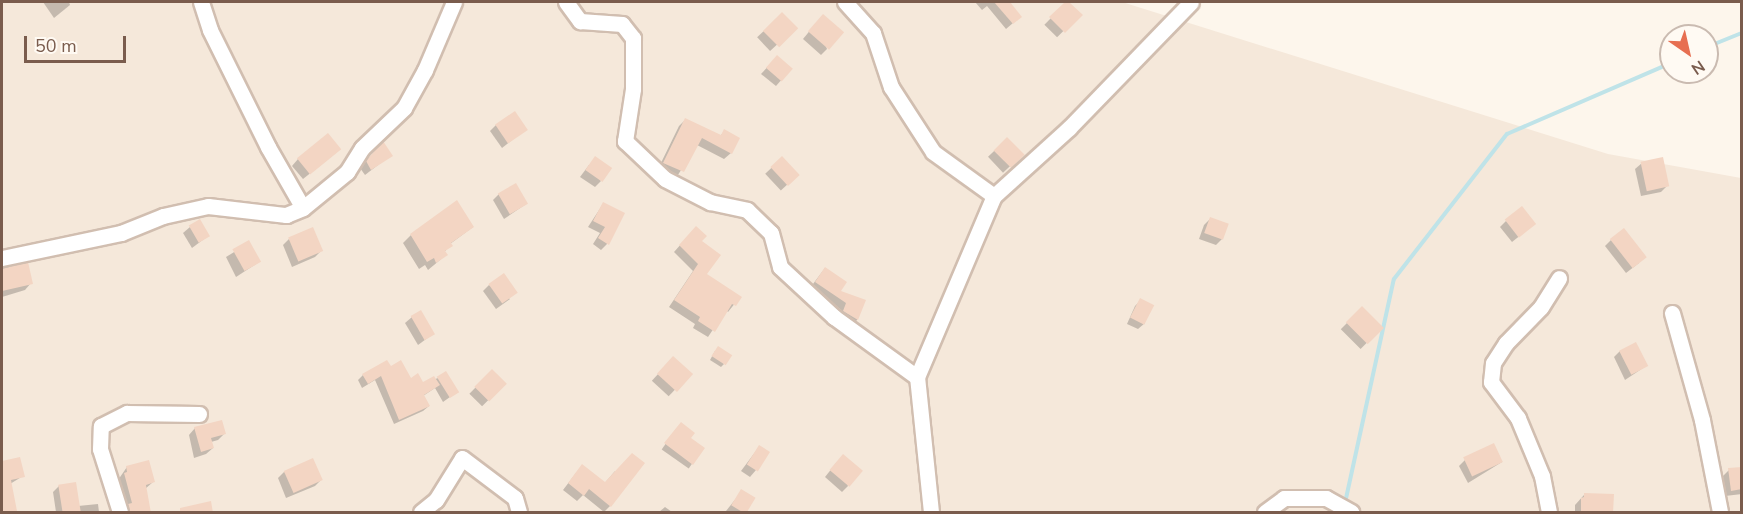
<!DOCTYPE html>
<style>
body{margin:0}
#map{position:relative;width:1743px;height:514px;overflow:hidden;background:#fdf6ec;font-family:"Nunito Sans",sans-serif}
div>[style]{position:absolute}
.residential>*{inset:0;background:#f5e8da}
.shadow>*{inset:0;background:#0003;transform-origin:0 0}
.stream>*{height:4px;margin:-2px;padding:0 2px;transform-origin:2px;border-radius:2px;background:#bfe3e8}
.building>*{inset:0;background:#f3d5c3;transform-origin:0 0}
.roads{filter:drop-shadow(2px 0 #d1beb0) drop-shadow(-2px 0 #d1beb0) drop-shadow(0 2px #d1beb0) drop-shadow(0 -2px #d1beb0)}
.street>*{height:15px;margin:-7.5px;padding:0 7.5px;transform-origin:7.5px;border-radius:7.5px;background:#fff}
span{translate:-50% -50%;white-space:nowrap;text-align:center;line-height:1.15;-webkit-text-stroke:6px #fffaf3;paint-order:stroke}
.frame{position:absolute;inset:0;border:3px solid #7a5c4d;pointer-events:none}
.north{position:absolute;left:1659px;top:24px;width:60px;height:60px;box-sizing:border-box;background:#fffaf3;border:2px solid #cabbb1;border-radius:50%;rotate:146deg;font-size:16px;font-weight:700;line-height:24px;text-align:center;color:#7a5c4d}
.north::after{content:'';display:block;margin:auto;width:21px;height:27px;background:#e76f51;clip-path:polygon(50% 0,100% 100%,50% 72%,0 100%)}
.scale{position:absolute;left:24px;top:36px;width:102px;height:27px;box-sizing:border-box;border:3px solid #7a5c4d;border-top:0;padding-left:8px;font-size:18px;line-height:21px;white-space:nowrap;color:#7a5c4d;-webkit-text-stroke:4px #fffaf3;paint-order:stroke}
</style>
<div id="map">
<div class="residential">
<i style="clip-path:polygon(2px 2px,1122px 2px,1608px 154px,1741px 178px,1741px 512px,2px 512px)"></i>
</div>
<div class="shadow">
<i style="clip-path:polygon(43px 2px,69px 2px,70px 5px,54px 18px)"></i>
<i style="clip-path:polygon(975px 2px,1007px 2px,1020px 17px,1006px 29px,987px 6px,982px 10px)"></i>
<i style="left:1067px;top:2px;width:18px;height:32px;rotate:45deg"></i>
<i style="left:782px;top:14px;width:19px;height:34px;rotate:47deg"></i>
<i style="clip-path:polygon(817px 22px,827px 49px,821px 55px,803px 39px)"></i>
<i style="clip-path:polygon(771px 63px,791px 69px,776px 86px,761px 74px)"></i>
<i style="clip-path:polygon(685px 120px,720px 136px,725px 131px,731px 153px,724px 159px,697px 145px,676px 178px,658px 169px,679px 126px)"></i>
<i style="clip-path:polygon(496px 125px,526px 129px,502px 148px,490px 131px)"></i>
<i style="left:1007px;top:139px;width:22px;height:26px;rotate:47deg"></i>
<i style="clip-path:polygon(377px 149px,391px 155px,365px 175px,360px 168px)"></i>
<i style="clip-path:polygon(333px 155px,303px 179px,292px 166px,298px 159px)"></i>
<i style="left:782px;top:158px;width:23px;height:23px;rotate:47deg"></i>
<i style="clip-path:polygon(1642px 163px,1667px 186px,1661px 192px,1641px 196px,1635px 169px)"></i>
<i style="clip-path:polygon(589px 165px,601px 181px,595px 187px,580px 177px)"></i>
<i style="clip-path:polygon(499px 194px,526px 204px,504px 219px,493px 200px)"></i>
<i style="clip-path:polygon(603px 204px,607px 244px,601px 250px,593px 244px,600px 233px,588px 227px)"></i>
<i style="clip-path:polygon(1210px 219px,1222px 239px,1216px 245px,1199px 239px,1204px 225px)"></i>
<i style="clip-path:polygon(1506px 221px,1527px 230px,1512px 242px,1500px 227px)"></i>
<i style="clip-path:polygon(190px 227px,208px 236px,192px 248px,183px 233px)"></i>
<i style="clip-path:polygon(473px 227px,450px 244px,444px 253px,446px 255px,428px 270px,425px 265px,419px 269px,403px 243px,411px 235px)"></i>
<i style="clip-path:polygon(690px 234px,700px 242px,705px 274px,740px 297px,728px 312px,726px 310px,708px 337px,693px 328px,695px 324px,669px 307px,693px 271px,674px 252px)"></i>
<i style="clip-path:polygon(289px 239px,321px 251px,315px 257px,292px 267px,283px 245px)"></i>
<i style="clip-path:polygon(1611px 240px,1639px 263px,1626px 273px,1605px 246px)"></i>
<i style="clip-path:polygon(249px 243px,259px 262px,236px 277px,226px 257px)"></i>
<i style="clip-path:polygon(27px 264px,31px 283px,25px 290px,2px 297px,2px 268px)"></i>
<i style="clip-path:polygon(825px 268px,839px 292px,864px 301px,857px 320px,851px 326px,837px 318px,840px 309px,810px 288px)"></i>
<i style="clip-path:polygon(489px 285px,510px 299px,496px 309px,483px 291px)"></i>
<i style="clip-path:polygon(1141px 300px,1145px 323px,1138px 329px,1127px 324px,1135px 306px)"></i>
<i style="left:1362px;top:308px;width:28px;height:30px;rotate:45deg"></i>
<i style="clip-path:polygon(412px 317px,433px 334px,418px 345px,405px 323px)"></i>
<i style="clip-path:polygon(715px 351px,724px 364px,721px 367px,710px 360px)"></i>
<i style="clip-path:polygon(1620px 351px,1646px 366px,1625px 380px,1614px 357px)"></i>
<i style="left:673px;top:358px;width:23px;height:31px;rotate:43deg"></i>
<i style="clip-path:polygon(390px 368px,423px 384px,438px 378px,457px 392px,443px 402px,435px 388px,423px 396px,429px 406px,423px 411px,394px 424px,375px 380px,362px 388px,358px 380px,363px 375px)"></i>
<i style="left:492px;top:371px;width:18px;height:32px;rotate:45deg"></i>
<i style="clip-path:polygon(195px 428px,224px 434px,218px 440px,211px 442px,213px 448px,206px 454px,194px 458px,189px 435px)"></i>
<i style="left:676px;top:429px;width:33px;height:25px;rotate:35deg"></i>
<i style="clip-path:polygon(759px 447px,756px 470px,750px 477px,741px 471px)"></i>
<i style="clip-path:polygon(18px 459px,23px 476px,10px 484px,15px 510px,2px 512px,2px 463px)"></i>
<i style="clip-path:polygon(1465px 460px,1502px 462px,1468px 483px,1459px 466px)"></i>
<i style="clip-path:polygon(837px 462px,848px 486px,842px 492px,825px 477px)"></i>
<i style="clip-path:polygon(127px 467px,153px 482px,145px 489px,149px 512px,124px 512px,126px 509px,118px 480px)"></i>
<i style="clip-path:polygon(1742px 468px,1742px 494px,1725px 496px,1723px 476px,1729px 470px)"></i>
<i style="clip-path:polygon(615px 471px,610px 506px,604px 512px,583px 495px,577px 501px,563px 490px,576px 473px,604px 484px)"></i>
<i style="clip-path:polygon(284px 472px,321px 480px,315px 486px,286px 498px,278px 478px)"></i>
<i style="clip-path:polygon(59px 486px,78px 506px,98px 504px,99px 512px,56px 512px,53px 492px)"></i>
<i style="clip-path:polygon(742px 491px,754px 499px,744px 512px,726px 511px)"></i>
<i style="clip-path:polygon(1584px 495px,1612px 512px,1575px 512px,1575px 505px)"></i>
<i style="clip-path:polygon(665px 507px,672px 512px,659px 512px)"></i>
</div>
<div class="stream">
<i style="left:1707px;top:47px;width:38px;rotate:-22deg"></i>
<i style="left:1345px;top:503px;width:229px;rotate:-77.7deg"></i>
<i style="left:1394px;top:279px;width:184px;rotate:-52.1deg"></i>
<i style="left:1507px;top:134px;width:179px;rotate:-23.4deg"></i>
</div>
<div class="building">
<i style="clip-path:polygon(994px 2px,1010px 2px,1022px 17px,1013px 24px)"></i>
<i style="clip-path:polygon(1065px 2px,1069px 2px,1083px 15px,1065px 33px,1049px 17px)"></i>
<i style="left:782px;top:12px;width:23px;height:27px;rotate:45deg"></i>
<i style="left:823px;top:14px;width:28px;height:23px;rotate:41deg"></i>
<i style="left:777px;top:55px;width:21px;height:17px;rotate:41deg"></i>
<i style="left:515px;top:111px;width:23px;height:24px;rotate:56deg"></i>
<i style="clip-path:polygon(685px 118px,721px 135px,724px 129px,740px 138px,732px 154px,702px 138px,684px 172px,663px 163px)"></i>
<i style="left:328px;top:133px;width:21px;height:40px;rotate:51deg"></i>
<i style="left:1007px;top:137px;width:25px;height:19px;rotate:45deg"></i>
<i style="clip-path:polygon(383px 141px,393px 156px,371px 170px,366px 161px)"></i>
<i style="left:595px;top:156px;width:21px;height:17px;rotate:35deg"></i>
<i style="left:782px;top:156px;width:26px;height:16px;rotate:47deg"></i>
<i style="left:1663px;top:157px;width:30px;height:23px;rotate:78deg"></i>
<i style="left:516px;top:183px;width:24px;height:21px;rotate:60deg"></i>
<i style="clip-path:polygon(457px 200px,474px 227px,451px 243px,453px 246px,445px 251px,448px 255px,436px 263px,434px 258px,427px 262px,410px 234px)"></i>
<i style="clip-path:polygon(603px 202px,625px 213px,609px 245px,598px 238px,605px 227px,593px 221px)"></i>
<i style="left:1522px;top:206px;width:23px;height:22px;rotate:52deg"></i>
<i style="left:1210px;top:217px;width:20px;height:17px;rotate:20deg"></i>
<i style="left:200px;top:219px;width:20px;height:13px;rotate:60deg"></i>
<i style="clip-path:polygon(696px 226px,707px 236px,702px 241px,721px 255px,707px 274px,742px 297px,736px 306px,732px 304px,715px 332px,698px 321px,700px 317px,674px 300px,698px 264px,679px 245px)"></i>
<i style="left:313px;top:227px;width:26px;height:27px;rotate:67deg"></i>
<i style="left:1624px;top:228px;width:37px;height:18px;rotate:52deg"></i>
<i style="left:249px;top:240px;width:25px;height:19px;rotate:61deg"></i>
<i style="clip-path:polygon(28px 262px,33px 284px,2px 291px,2px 269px)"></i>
<i style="clip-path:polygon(825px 267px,847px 282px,841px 291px,866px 300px,858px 320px,843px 311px,846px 303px,815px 282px)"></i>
<i style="left:504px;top:273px;width:24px;height:19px;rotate:55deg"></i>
<i style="left:1140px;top:298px;width:16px;height:22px;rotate:27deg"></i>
<i style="left:1362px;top:306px;width:31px;height:23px;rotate:45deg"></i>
<i style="left:421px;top:310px;width:28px;height:12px;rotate:60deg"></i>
<i style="left:1636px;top:342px;width:27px;height:19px;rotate:63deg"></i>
<i style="left:718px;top:346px;width:17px;height:12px;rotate:33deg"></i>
<i style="left:673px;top:356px;width:27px;height:24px;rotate:42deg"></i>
<i style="clip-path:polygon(387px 360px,391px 366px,401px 360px,411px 378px,418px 373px,423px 382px,434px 376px,440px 385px,424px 395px,430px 406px,399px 420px,381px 376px,368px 384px,362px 374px)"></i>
<i style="left:492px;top:369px;width:21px;height:25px;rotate:45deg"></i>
<i style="left:446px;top:371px;width:25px;height:11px;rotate:58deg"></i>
<i style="clip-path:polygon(222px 420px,226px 434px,211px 438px,214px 448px,201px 452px,194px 427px)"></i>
<i style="clip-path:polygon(681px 422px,695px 433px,691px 438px,705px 448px,693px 465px,664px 443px)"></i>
<i style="left:1494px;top:443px;width:21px;height:34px;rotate:65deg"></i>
<i style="left:759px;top:445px;width:13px;height:23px;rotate:32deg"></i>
<i style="clip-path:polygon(632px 453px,645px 463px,611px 507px,589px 489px,584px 496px,568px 483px,582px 464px,605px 482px)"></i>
<i style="left:843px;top:454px;width:26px;height:21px;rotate:40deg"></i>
<i style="clip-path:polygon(20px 457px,25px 477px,11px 480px,17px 511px,2px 513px,2px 461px)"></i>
<i style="left:313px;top:458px;width:24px;height:32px;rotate:66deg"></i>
<i style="clip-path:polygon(149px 460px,155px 482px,146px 485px,151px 513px,130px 513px,128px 504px,132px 503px,124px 473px,127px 472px,126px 466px)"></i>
<i style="clip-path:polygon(1742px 467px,1742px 489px,1731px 491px,1728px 468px)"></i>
<i style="left:76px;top:482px;width:31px;height:18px;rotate:81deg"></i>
<i style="left:741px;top:489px;width:17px;height:19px;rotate:31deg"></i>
<i style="clip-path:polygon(1584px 493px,1614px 494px,1613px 513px,1581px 512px,1581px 498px,1584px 497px)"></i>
<i style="clip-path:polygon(211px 501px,213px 513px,180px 513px,180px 508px)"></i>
</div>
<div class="roads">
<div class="street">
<i style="left:201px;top:2px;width:29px;rotate:72deg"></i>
<i style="left:210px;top:30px;width:131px;rotate:63.6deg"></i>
<i style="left:268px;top:147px;width:70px;rotate:60.2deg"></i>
<i style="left:566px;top:2px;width:24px;rotate:54deg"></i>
<i style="left:580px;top:21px;width:42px;rotate:4.1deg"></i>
<i style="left:622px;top:24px;width:18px;rotate:52deg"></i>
<i style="left:633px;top:38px;width:51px;rotate:90deg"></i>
<i style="left:633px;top:89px;width:53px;rotate:98.7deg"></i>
<i style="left:625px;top:141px;width:55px;rotate:43.5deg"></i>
<i style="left:665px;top:179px;width:51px;rotate:27.1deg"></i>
<i style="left:710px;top:202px;width:38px;rotate:12deg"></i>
<i style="left:747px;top:210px;width:33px;rotate:44deg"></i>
<i style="left:771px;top:233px;width:35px;rotate:75deg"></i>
<i style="left:780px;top:267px;width:74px;rotate:42.8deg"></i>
<i style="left:834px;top:317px;width:102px;rotate:35.9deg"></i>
<i style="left:845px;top:2px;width:42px;rotate:47.9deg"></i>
<i style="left:873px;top:33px;width:57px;rotate:71.6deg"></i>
<i style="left:891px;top:87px;width:77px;rotate:57.1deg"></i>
<i style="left:933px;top:152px;width:75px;rotate:35.8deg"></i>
<i style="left:2px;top:258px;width:122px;rotate:-11.9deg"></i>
<i style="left:121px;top:233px;width:45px;rotate:-22deg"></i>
<i style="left:163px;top:216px;width:46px;rotate:-12.5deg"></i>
<i style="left:208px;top:206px;width:79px;rotate:6.6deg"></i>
<i style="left:286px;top:215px;width:18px;rotate:-22deg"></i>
<i style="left:303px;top:208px;width:57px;rotate:-39.3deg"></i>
<i style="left:347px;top:172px;width:28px;rotate:-58deg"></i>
<i style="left:362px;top:148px;width:58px;rotate:-43.6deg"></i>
<i style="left:404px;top:108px;width:43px;rotate:-61.1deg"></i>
<i style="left:425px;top:70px;width:74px;rotate:-66.9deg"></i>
<i style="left:1672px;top:313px;width:111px;rotate:74.3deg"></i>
<i style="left:1702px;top:420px;width:94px;rotate:78.9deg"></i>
<i style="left:120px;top:512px;width:66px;rotate:-107.6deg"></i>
<i style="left:100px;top:449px;width:23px;rotate:-88deg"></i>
<i style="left:101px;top:426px;width:29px;rotate:-27deg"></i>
<i style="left:127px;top:413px;width:72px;rotate:0.8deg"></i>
<i style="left:421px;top:512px;width:19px;rotate:-39deg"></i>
<i style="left:436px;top:500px;width:49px;rotate:-58.2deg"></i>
<i style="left:462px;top:458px;width:66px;rotate:37deg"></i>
<i style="left:515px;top:498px;width:15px;rotate:74deg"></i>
<i style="left:931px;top:512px;width:136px;rotate:-95.9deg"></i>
<i style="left:917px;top:377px;width:197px;rotate:-67deg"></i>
<i style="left:994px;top:196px;width:101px;rotate:-42.2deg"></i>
<i style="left:1069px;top:128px;width:175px;rotate:-45.9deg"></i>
<i style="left:1265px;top:512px;width:24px;rotate:-36deg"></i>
<i style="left:1284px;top:498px;width:42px"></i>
<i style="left:1326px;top:498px;width:29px;rotate:29deg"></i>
<i style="left:1549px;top:512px;width:37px;rotate:-101deg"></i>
<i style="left:1542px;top:476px;width:63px;rotate:-112.5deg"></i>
<i style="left:1518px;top:418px;width:45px;rotate:-126.9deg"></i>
<i style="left:1491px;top:382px;width:19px;rotate:-84deg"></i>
<i style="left:1493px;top:363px;width:24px;rotate:-57deg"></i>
<i style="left:1506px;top:343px;width:50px;rotate:-45.8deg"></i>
<i style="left:1541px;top:307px;width:34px;rotate:-58deg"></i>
</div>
</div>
<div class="frame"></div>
<div class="north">N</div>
<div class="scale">50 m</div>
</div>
